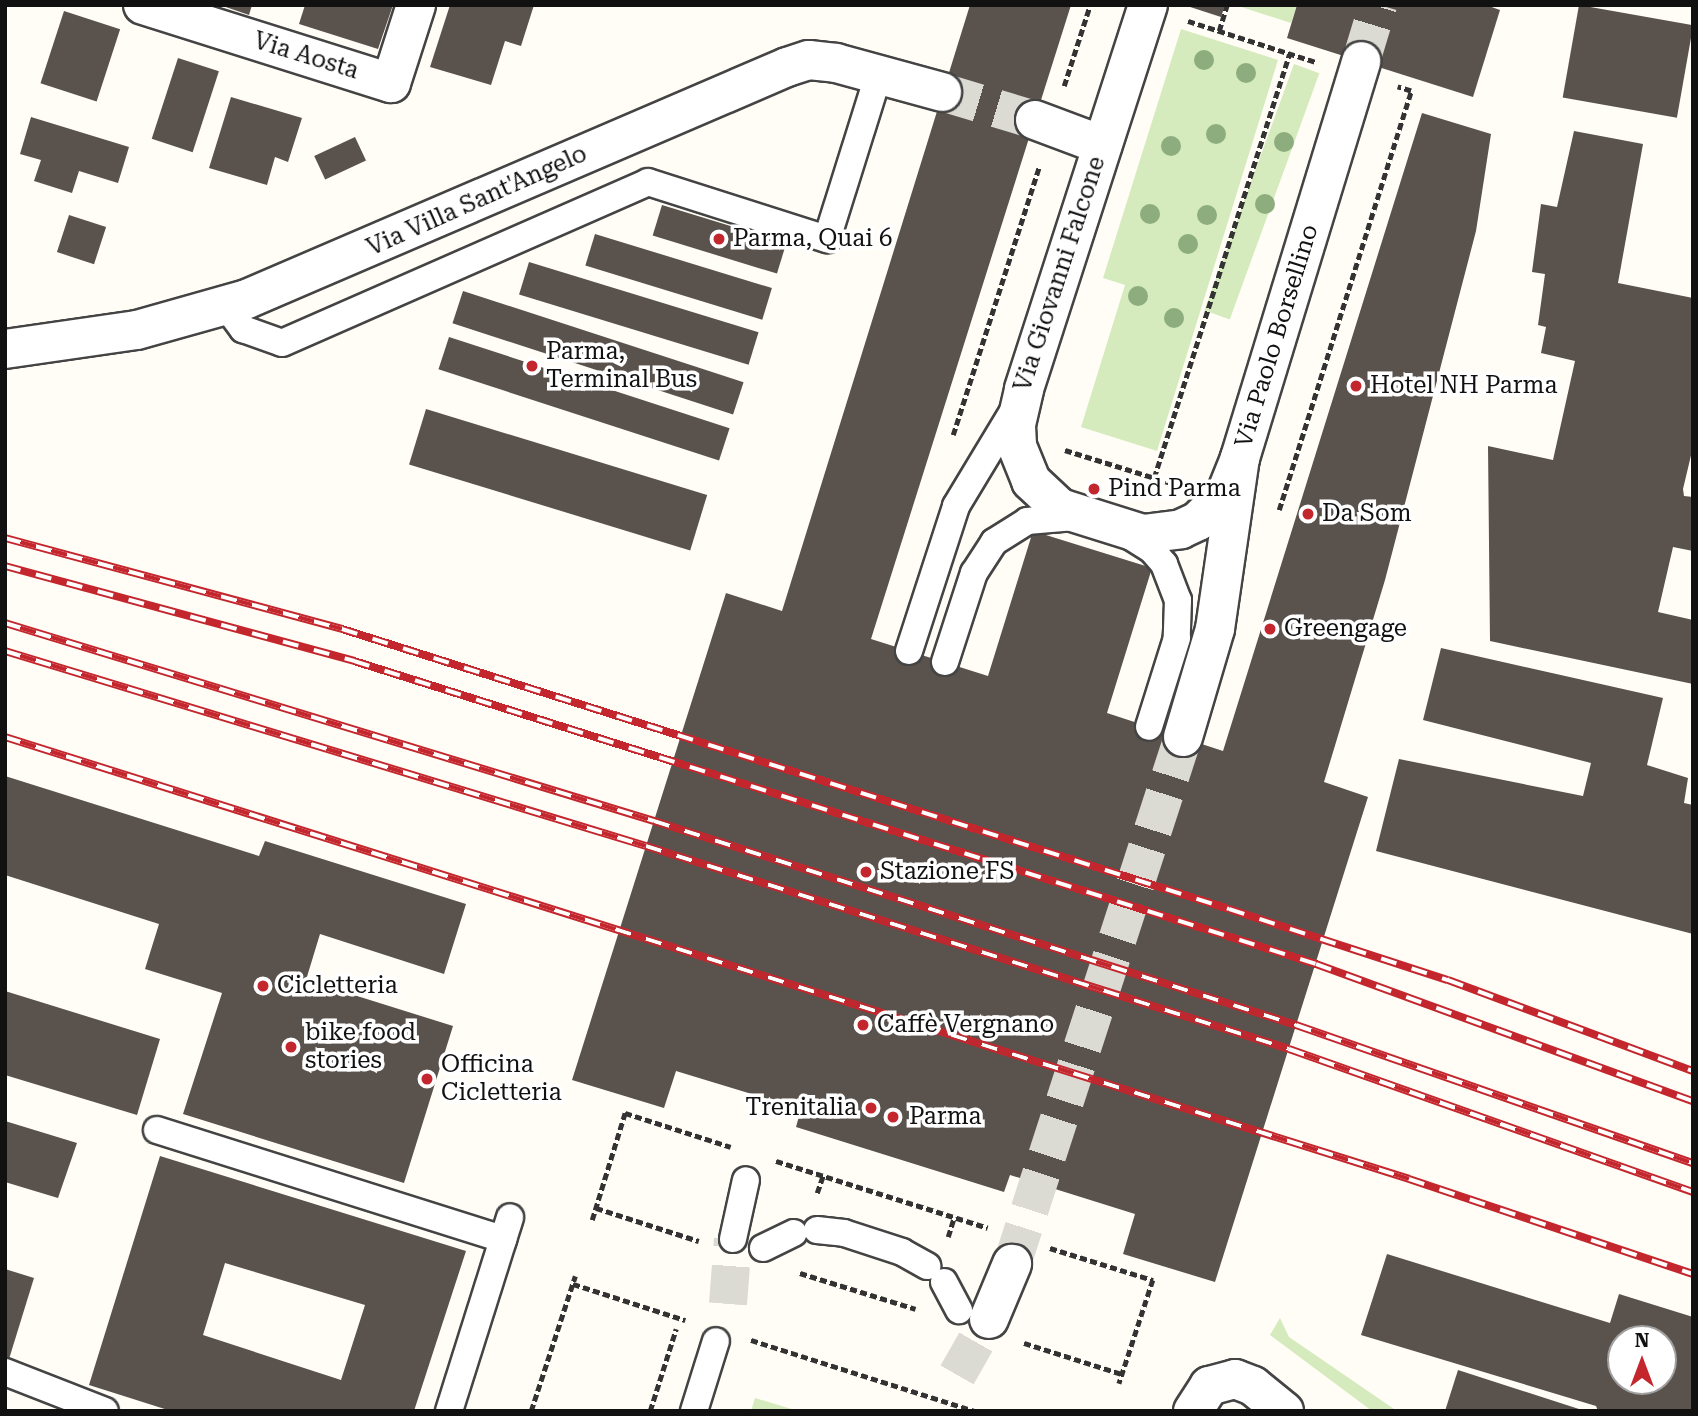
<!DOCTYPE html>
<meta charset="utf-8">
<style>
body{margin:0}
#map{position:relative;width:1698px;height:1416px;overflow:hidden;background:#fffdf5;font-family:"Roboto Serif",serif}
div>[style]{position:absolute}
.green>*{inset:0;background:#d5ebbd;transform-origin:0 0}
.building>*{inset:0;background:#5a524d;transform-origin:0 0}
.street-tunnel>*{height:38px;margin-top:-19px;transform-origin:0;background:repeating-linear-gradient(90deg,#dbdad3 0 38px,transparent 0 57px)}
.path>*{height:4.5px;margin-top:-2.25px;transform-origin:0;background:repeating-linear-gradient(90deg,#333 0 7px,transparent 0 10.5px)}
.roads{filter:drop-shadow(2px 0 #444) drop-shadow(-2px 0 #444) drop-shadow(0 2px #444) drop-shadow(0 -2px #444)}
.lane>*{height:26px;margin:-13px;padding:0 13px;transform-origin:13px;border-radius:13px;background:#fff}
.street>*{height:38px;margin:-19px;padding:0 19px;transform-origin:19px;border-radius:19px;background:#fff}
.rail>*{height:8px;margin-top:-4px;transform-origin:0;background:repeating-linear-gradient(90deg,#fff 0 16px,#c4262e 0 32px);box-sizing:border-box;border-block:2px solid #c4262e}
.trees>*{width:20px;height:20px;margin:-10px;border-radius:50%;background:#8dad7f}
.dots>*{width:19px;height:19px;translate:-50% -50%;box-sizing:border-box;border:4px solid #fff;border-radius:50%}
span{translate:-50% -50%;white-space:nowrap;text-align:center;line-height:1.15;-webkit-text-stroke:7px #fff;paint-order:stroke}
.street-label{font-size:24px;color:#111}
.poi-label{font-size:24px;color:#111}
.left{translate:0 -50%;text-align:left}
.right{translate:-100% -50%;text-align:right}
.frame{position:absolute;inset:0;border:7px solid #111;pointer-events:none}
.north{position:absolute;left:1607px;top:1325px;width:70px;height:70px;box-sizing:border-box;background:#fff;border:2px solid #a0a0a0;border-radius:50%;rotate:0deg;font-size:19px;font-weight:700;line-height:28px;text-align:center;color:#111}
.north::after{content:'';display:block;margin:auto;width:24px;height:32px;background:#c4262e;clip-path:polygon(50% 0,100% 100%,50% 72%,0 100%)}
</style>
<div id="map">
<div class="green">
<i style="clip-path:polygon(1235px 5px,1297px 5px,1291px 23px)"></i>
<i style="clip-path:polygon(1181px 29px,1278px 60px,1157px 451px,1081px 427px,1125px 285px,1103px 278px)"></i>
<i style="left:1294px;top:64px;width:27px;height:262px;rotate:20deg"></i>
<i style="clip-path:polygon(1280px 1318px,1289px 1337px,1397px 1411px,1372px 1411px,1270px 1335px)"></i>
<i style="clip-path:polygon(755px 1398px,798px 1411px,751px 1411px)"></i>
</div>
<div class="building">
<i style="clip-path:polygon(220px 5px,252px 5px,249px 15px)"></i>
<i style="clip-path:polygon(305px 5px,393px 5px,378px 49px,299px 24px)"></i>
<i style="clip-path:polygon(450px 5px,534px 5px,521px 46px,505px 41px,491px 85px,430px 67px)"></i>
<i style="clip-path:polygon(970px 5px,1071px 5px,871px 639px,988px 676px,1033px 531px,1152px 568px,1107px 713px,1223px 751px,1422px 113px,1491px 134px,1476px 231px,1385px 580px,1324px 782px,1368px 797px,1215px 1282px,1123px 1254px,1135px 1214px,1010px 1175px,1004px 1192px,796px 1127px,801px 1109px,676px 1071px,664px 1108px,572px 1080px,726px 593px,782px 611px)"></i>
<i style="clip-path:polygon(1184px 5px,1225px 5px,1221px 17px)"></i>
<i style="clip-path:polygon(1297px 5px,1486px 5px,1500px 10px,1473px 97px,1287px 38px)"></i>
<i style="left:1579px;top:5px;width:116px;height:94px;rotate:10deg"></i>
<i style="left:64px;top:11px;width:59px;height:76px;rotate:18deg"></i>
<i style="left:178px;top:58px;width:43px;height:85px;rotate:18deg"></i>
<i style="clip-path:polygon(231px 97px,302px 118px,288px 162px,275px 157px,267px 185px,209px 168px)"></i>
<i style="clip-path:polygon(31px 117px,129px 147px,118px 183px,79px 171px,72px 193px,34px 181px,41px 160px,20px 154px)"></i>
<i style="clip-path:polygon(1574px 131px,1643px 144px,1618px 283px,1693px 298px,1693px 447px,1683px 489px,1684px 496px,1693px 497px,1693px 551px,1673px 547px,1658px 612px,1693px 620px,1693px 684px,1490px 641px,1488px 446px,1553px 460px,1575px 361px,1541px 353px,1546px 327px,1538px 325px,1545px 274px,1532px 272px,1541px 204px,1557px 207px)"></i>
<i style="left:355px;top:137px;width:26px;height:45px;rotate:65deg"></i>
<i style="left:662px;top:205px;width:130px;height:32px;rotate:17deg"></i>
<i style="left:69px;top:215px;width:39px;height:39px;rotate:18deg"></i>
<i style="left:595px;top:234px;width:185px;height:33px;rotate:17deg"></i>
<i style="left:529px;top:262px;width:240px;height:34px;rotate:17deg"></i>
<i style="left:463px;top:291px;width:295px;height:34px;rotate:18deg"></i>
<i style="left:449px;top:337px;width:295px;height:34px;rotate:18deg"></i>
<i style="left:426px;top:409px;width:294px;height:58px;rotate:17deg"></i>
<i style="clip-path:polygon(1441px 648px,1663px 698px,1647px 765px,1688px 778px,1684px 803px,1693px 805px,1693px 934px,1376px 851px,1399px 759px,1583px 796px,1591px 763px,1423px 720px)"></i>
<i style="clip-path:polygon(5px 776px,259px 856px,265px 841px,466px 904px,444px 974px,320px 934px,306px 980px,453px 1026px,404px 1183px,183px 1114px,222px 993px,145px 969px,159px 924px,5px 875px)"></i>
<i style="clip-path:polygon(5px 991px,160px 1039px,137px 1115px,5px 1075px)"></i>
<i style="clip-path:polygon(5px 1121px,77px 1143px,58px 1198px,5px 1182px)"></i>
<i style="clip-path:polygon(evenodd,160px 1156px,466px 1251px,414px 1411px,171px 1411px,89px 1385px,160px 1156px,225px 1263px,365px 1305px,341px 1380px,203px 1335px,225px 1263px)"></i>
<i style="clip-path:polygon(evenodd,1387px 1254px,1610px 1323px,1619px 1294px,1693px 1317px,1693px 1411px,1598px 1411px,1596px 1406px,1361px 1335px,1387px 1254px,1621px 1339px,1663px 1339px,1663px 1381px,1621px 1381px,1621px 1339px)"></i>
<i style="clip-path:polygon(5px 1269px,34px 1278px,9px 1359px,5px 1358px)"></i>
<i style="clip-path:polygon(1458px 1370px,1582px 1410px,1582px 1411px,1445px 1411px)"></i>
</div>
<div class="street-tunnel">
<i style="left:1361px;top:61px;width:59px;rotate:-73.1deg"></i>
<i style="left:942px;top:92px;width:97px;rotate:16.8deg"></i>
<i style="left:1012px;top:1264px;width:554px;rotate:-72.02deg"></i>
<i style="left:728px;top:1304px;width:65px;rotate:-85.6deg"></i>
<i style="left:957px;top:1375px;width:64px;rotate:-60.3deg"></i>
</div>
<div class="path">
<i style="left:1188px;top:21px;width:134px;rotate:17.8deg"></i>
<i style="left:1219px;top:31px;width:27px;rotate:-73deg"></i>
<i style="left:1064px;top:86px;width:85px;rotate:-72.2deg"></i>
<i style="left:953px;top:435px;width:281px;rotate:-72.2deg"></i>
<i style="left:1065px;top:450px;width:114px;rotate:17.3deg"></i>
<i style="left:1154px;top:478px;width:445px;rotate:-72.3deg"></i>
<i style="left:1279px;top:510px;width:439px;rotate:-72.5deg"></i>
<i style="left:1411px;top:91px;width:14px;rotate:-163deg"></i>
<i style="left:776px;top:1161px;width:222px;rotate:17.5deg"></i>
<i style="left:817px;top:1193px;width:18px;rotate:-71deg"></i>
<i style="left:596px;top:1208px;width:108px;rotate:17.8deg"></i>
<i style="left:592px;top:1220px;width:112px;rotate:-72.9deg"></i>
<i style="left:625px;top:1113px;width:111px;rotate:17.8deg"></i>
<i style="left:948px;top:1237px;width:21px;rotate:-73deg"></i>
<i style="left:1050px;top:1248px;width:108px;rotate:17.3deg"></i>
<i style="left:1153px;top:1280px;width:109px;rotate:108.1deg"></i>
<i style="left:800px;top:1273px;width:121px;rotate:17.2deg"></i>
<i style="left:573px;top:1284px;width:118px;rotate:17.8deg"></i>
<i style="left:751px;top:1340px;width:235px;rotate:17.6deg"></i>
<i style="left:1024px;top:1343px;width:103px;rotate:17.6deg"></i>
<i style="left:531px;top:1411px;width:142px;rotate:-71.9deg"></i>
<i style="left:650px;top:1411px;width:86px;rotate:-72.4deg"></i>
</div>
<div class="roads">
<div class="lane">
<i style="left:226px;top:306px;width:29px;rotate:54deg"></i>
<i style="left:243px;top:329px;width:41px;rotate:19.7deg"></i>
<i style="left:282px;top:343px;width:400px;rotate:-23.7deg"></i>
<i style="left:648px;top:182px;width:188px;rotate:17.7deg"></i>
<i style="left:827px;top:239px;width:174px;rotate:-72.6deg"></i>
<i style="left:1125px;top:533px;width:31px;rotate:32deg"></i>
<i style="left:1151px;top:549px;width:20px;rotate:49deg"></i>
<i style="left:1164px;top:564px;width:39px;rotate:69deg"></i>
<i style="left:1178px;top:600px;width:38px;rotate:92deg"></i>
<i style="left:1177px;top:638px;width:93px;rotate:107.5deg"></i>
<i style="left:909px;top:651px;width:152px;rotate:-72deg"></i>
<i style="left:956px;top:506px;width:118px;rotate:-58.9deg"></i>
<i style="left:945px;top:662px;width:94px;rotate:-72deg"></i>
<i style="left:974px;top:573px;width:37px;rotate:-57deg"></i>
<i style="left:994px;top:542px;width:39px;rotate:-32deg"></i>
<i style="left:1027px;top:521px;width:48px;rotate:-4.8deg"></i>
<i style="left:157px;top:1130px;width:363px;rotate:17.5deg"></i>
<i style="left:817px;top:1230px;width:27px;rotate:6deg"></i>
<i style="left:844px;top:1233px;width:61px;rotate:18.1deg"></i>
<i style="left:902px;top:1252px;width:29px;rotate:29deg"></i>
<i style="left:733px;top:1239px;width:60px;rotate:-77.6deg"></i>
<i style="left:763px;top:1248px;width:34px;rotate:-26deg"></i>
<i style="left:944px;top:1282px;width:32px;rotate:62deg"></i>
<i style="left:5px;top:1372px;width:107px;rotate:21.3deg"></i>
<i style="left:449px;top:1411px;width:203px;rotate:-72.5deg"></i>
<i style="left:694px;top:1411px;width:73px;rotate:-72.6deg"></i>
</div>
<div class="street">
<i style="left:143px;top:5px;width:260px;rotate:17.5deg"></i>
<i style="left:391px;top:83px;width:82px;rotate:-72.2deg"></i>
<i style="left:1148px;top:5px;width:404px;rotate:107.9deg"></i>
<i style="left:1024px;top:390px;width:37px;rotate:103deg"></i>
<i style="left:1016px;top:426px;width:20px;rotate:87deg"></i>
<i style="left:1017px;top:446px;width:38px;rotate:68deg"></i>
<i style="left:1031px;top:481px;width:40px;rotate:43deg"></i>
<i style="left:1060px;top:508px;width:87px;rotate:17.4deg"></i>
<i style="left:1143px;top:534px;width:38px;rotate:-7deg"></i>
<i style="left:1181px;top:529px;width:19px;rotate:-25deg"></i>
<i style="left:1198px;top:521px;width:40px;rotate:-45deg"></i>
<i style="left:1226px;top:493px;width:38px;rotate:-68deg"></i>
<i style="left:1035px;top:120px;width:72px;rotate:20.5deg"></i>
<i style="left:5px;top:349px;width:133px;rotate:-8.2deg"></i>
<i style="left:137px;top:330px;width:114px;rotate:-15.7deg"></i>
<i style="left:247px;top:299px;width:588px;rotate:-23.25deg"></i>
<i style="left:787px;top:67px;width:23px;rotate:-18deg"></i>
<i style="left:809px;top:60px;width:27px;rotate:6deg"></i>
<i style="left:836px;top:63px;width:110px;rotate:15.3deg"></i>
<i style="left:1183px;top:737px;width:113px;rotate:-73.5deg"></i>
<i style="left:1215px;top:629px;width:173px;rotate:-81.7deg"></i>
<i style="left:1240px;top:458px;width:415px;rotate:-73deg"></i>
<i style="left:989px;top:1319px;width:60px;rotate:-67.3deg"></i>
<i style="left:1193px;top:1411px;width:30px;rotate:-57deg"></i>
<i style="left:1209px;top:1386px;width:27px;rotate:-15deg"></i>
<i style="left:1235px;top:1379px;width:19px;rotate:21deg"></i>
<i style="left:1253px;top:1386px;width:40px;rotate:39deg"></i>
</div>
</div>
<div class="rail">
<i style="left:5px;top:538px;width:349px;rotate:15.1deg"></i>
<i style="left:342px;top:629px;width:930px;rotate:17.52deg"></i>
<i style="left:1229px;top:909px;width:230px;rotate:18deg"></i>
<i style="left:1448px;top:980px;width:261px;rotate:20.4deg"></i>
<i style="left:5px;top:566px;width:362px;rotate:15.2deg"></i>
<i style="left:354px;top:661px;width:1009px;rotate:17.48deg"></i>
<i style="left:1316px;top:964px;width:401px;rotate:20deg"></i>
<i style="left:5px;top:623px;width:679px;rotate:16.97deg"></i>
<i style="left:654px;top:821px;width:674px;rotate:17.63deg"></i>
<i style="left:1296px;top:1025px;width:420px;rotate:19.2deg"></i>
<i style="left:5px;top:651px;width:670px;rotate:16.92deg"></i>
<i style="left:646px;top:846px;width:674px;rotate:17.52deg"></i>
<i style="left:1289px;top:1049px;width:429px;rotate:19.5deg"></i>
<i style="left:5px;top:737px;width:1472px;rotate:17.47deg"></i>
<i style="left:1409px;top:1179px;width:299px;rotate:18.5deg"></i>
</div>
<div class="trees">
<i style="left:1204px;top:60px"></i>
<i style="left:1246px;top:73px"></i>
<i style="left:1216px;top:134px"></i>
<i style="left:1284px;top:142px"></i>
<i style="left:1171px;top:146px"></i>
<i style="left:1265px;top:204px"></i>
<i style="left:1150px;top:214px"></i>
<i style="left:1207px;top:215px"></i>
<i style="left:1188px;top:244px"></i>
<i style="left:1138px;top:296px"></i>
<i style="left:1174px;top:318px"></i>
</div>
<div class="dots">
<i style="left:719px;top:239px;background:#c4262e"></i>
<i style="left:532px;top:366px;background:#c4262e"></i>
<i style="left:1356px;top:386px;background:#c4262e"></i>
<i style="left:1094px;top:489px;background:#c4262e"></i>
<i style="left:1308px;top:514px;background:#c4262e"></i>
<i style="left:1270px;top:629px;background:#c4262e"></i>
<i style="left:866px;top:872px;background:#c4262e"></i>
<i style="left:263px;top:986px;background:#c4262e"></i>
<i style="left:863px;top:1025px;background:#c4262e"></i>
<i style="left:291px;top:1047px;background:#c4262e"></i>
<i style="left:427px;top:1079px;background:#c4262e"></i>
<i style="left:871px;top:1108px;background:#c4262e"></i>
<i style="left:893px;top:1117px;background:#c4262e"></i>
</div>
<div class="street-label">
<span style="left:306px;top:56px;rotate:17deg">Via Aosta</span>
<span style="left:477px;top:201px;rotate:-24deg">Via Villa Sant'Angelo</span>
<span style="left:1060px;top:274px;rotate:-72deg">Via Giovanni Falcone</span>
<span style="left:1277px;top:336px;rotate:-73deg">Via Paolo Borsellino</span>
</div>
<div class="poi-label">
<span class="left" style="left:733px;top:239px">Parma, Quai 6</span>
<span class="left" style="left:546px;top:366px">Parma,<br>Terminal Bus</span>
<span class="left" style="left:1370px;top:386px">Hotel NH Parma</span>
<span class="left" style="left:1108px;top:489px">Pind Parma</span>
<span class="left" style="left:1322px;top:514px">Da Som</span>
<span class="left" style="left:1284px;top:629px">Greengage</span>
<span class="left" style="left:880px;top:872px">Stazione FS</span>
<span class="left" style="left:277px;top:986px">Cicletteria</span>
<span class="left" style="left:877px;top:1025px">Caffè Vergnano</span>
<span class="left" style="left:305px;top:1047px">bike food<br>stories</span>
<span class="left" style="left:441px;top:1079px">Officina<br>Cicletteria</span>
<span class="right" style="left:857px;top:1108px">Trenitalia</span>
<span class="left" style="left:909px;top:1117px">Parma</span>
</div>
<div class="frame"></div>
<div class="north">N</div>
</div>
